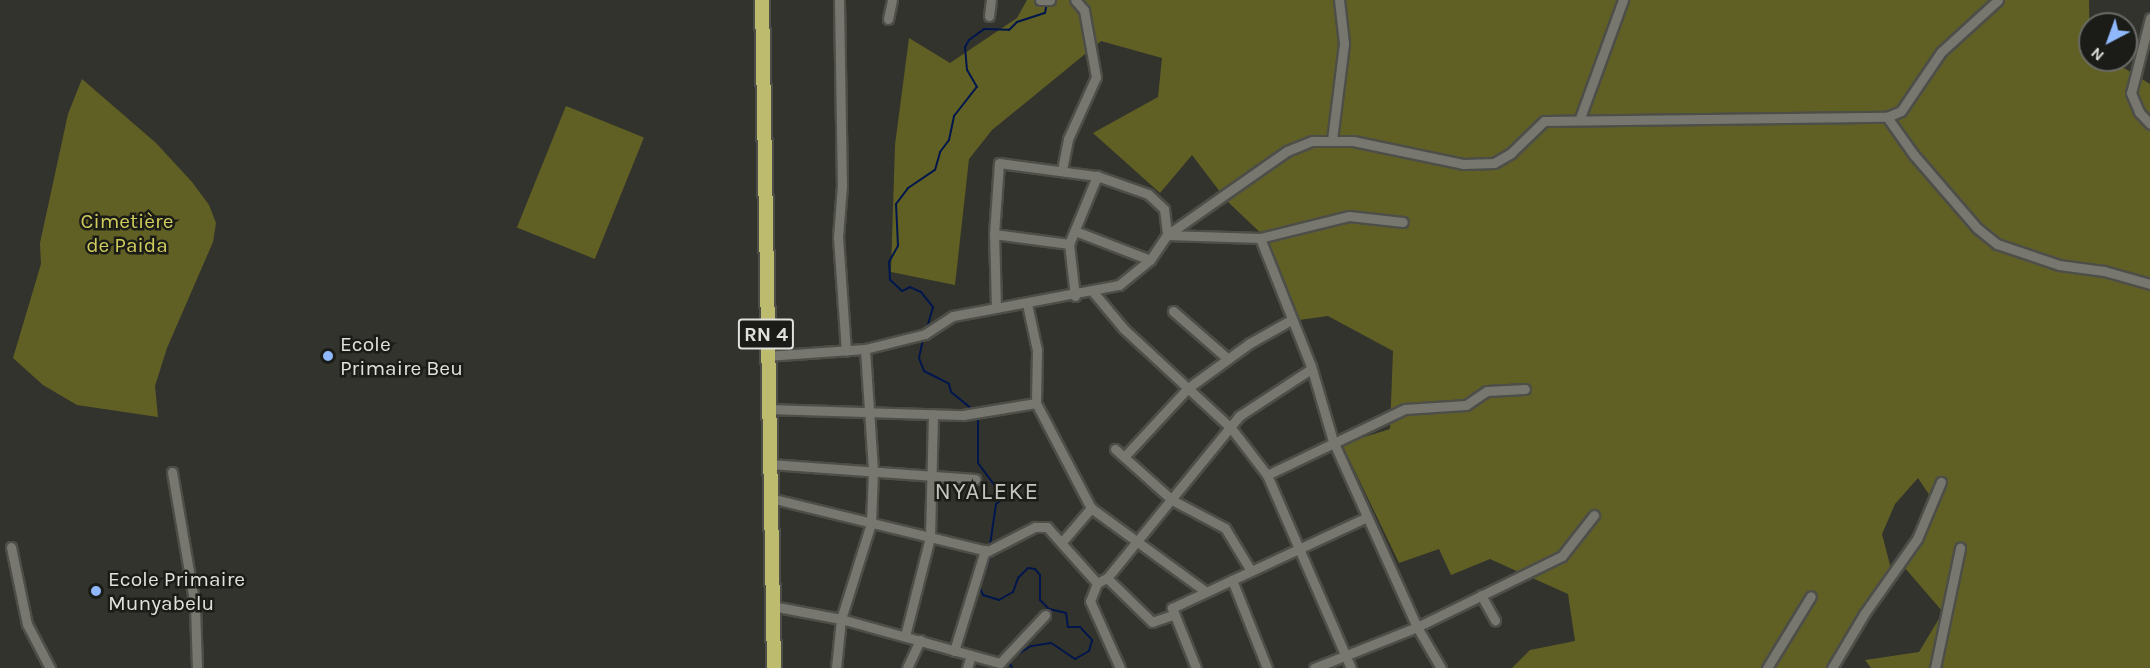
<!DOCTYPE html>
<meta charset="utf-8">
<style>
body{margin:0}
#map{position:relative;width:2150px;height:668px;overflow:hidden;background:#33332d;font-family:Karla,sans-serif}
div>[style]{position:absolute}
.green>*{inset:0;background:#616024;transform-origin:0 0}
.stream>*{height:2px;margin:-1px;padding:0 1px;transform-origin:1px;border-radius:1px;background:#00164c}
.roads{filter:drop-shadow(2px 0 #4e4e49) drop-shadow(-2px 0 #4e4e49) drop-shadow(0 2px #4e4e49) drop-shadow(0 -2px #4e4e49)}
.minor>*{height:9px;margin:-4.5px;padding:0 4.5px;transform-origin:4.5px;border-radius:4.5px;background:#777770}
.highway>*{height:14px;margin:-7px;padding:0 7px;transform-origin:7px;border-radius:7px;background:#bdbc6e}
.dots>*{width:16px;height:16px;translate:-50% -50%;box-sizing:border-box;border:3px solid #1b1b18;border-radius:50%}
span{translate:-50% -50%;white-space:nowrap;text-align:center;line-height:1.15;-webkit-text-stroke:5px #1b1b18;paint-order:stroke}
.shield-label span{padding:2px 4px;background:#1b1b18;border:2px solid;border-radius:4px;-webkit-text-stroke-width:0}
.shield-label{font-size:20px;color:#e0e0dc;font-weight:700}
.park-label{font-size:21px;color:#cfcc5b}
.poi-label{font-size:21px;color:#e0e0dc}
.left{translate:0 -50%;text-align:left}
.quarter-label{font-size:24px;color:#c5c5be;letter-spacing:1.5px}
.north{position:absolute;left:2078px;top:12px;width:60px;height:60px;box-sizing:border-box;background:#1b1b18;border:2px solid #6a6a66;border-radius:50%;rotate:221deg;font-size:16px;font-weight:700;line-height:24px;text-align:center;color:#e0e0dc}
.north::after{content:'';display:block;margin:auto;width:21px;height:27px;background:#90b8fd;clip-path:polygon(50% 0,100% 100%,50% 72%,0 100%)}
</style>
<div id="map">
<div class="green">
<i style="clip-path:polygon(1027px 0,2089px 0,2090px 60px,2111px 60px,2150px 84px,2150px 668px,1871px 668px,1865px 660px,1919px 652px,1943px 612px,1904px 567px,1936px 505px,1918px 478px,1895px 504px,1882px 534px,1891px 569px,1859px 614px,1835px 668px,1512px 668px,1530px 650px,1575px 641px,1568px 594px,1490px 559px,1451px 575px,1439px 549px,1399px 563px,1342px 444px,1390px 429px,1393px 351px,1328px 316px,1299px 320px,1267px 239px,1227px 201px,1192px 155px,1160px 193px,1093px 133px,1158px 97px,1162px 58px,1101px 41px,992px 130px,969px 159px,955px 285px,891px 272px,895px 145px,909px 38px,950px 63px,1017px 18px)"></i>
<i style="clip-path:polygon(82px 79px,156px 143px,192px 182px,209px 205px,216px 223px,213px 242px,167px 348px,155px 386px,158px 417px,77px 405px,43px 385px,13px 358px,41px 264px,40px 243px,68px 114px)"></i>
<i style="left:566px;top:106px;width:84px;height:131px;rotate:22deg"></i>
</div>
<div class="stream">
<i style="left:927px;top:328px;width:22px;rotate:-74deg"></i>
<i style="left:933px;top:307px;width:19px;rotate:-129deg"></i>
<i style="left:921px;top:292px;width:12px;rotate:-156deg"></i>
<i style="left:910px;top:287px;width:9px;rotate:153deg"></i>
<i style="left:902px;top:291px;width:16px;rotate:-137deg"></i>
<i style="left:890px;top:280px;width:18px;rotate:-93deg"></i>
<i style="left:889px;top:262px;width:18px;rotate:-61deg"></i>
<i style="left:898px;top:246px;width:42px;rotate:-92.7deg"></i>
<i style="left:896px;top:204px;width:20px;rotate:-53deg"></i>
<i style="left:908px;top:188px;width:32px;rotate:-34deg"></i>
<i style="left:935px;top:170px;width:19px;rotate:-74deg"></i>
<i style="left:940px;top:152px;width:15px;rotate:-53deg"></i>
<i style="left:949px;top:140px;width:25px;rotate:-78deg"></i>
<i style="left:954px;top:116px;width:37px;rotate:-52deg"></i>
<i style="left:977px;top:87px;width:20px;rotate:-120deg"></i>
<i style="left:967px;top:70px;width:23px;rotate:-95deg"></i>
<i style="left:965px;top:47px;width:8px;rotate:-60deg"></i>
<i style="left:969px;top:40px;width:19px;rotate:-36deg"></i>
<i style="left:984px;top:29px;width:25px;rotate:2deg"></i>
<i style="left:1009px;top:30px;width:11px;rotate:-45deg"></i>
<i style="left:1017px;top:22px;width:29px;rotate:-18deg"></i>
<i style="left:1045px;top:13px;width:10px;rotate:-79deg"></i>
<i style="left:923px;top:339px;width:19px;rotate:102deg"></i>
<i style="left:919px;top:358px;width:14px;rotate:69deg"></i>
<i style="left:924px;top:371px;width:28px;rotate:27deg"></i>
<i style="left:949px;top:384px;width:8px;rotate:76deg"></i>
<i style="left:951px;top:392px;width:28px;rotate:39deg"></i>
<i style="left:978px;top:416px;width:47px;rotate:90deg"></i>
<i style="left:978px;top:463px;width:44px;rotate:53.4deg"></i>
<i style="left:1004px;top:498px;width:10px;rotate:143deg"></i>
<i style="left:996px;top:504px;width:41px;rotate:98.3deg"></i>
<i style="left:991px;top:554px;width:36px;rotate:108deg"></i>
<i style="left:980px;top:588px;width:8px;rotate:67deg"></i>
<i style="left:983px;top:595px;width:17px;rotate:17deg"></i>
<i style="left:999px;top:600px;width:16px;rotate:-30deg"></i>
<i style="left:1013px;top:592px;width:15px;rotate:-70deg"></i>
<i style="left:1018px;top:578px;width:14px;rotate:-45deg"></i>
<i style="left:1028px;top:568px;width:7px;rotate:8deg"></i>
<i style="left:1035px;top:569px;width:8px;rotate:50deg"></i>
<i style="left:1040px;top:575px;width:25px;rotate:90deg"></i>
<i style="left:1040px;top:600px;width:13px;rotate:45deg"></i>
<i style="left:1049px;top:609px;width:17px;rotate:13deg"></i>
<i style="left:1066px;top:613px;width:14px;rotate:82deg"></i>
<i style="left:1068px;top:627px;width:12px"></i>
<i style="left:1080px;top:627px;width:18px;rotate:47deg"></i>
<i style="left:1092px;top:640px;width:11px;rotate:105deg"></i>
<i style="left:1089px;top:651px;width:16px;rotate:150deg"></i>
<i style="left:1075px;top:659px;width:29px;rotate:-146deg"></i>
<i style="left:1051px;top:643px;width:20px;rotate:171deg"></i>
<i style="left:1031px;top:646px;width:27px;rotate:149deg"></i>
<i style="left:1008px;top:660px;width:9px;rotate:63deg"></i>
</div>
<div class="roads">
<div class="minor">
<i style="left:839px;top:0;width:185px;rotate:89.1deg"></i>
<i style="left:842px;top:185px;width:52px;rotate:94.4deg"></i>
<i style="left:838px;top:237px;width:114px;rotate:86deg"></i>
<i style="left:1040px;top:0;width:10px"></i>
<i style="left:989px;top:16px;width:16px;rotate:-83deg"></i>
<i style="left:2150px;top:18px;width:77px;rotate:104.2deg"></i>
<i style="left:2131px;top:93px;width:21px;rotate:67deg"></i>
<i style="left:2139px;top:112px;width:16px;rotate:47deg"></i>
<i style="left:888px;top:19px;width:19px;rotate:-78deg"></i>
<i style="left:1887px;top:117px;width:47px;rotate:54.6deg"></i>
<i style="left:1914px;top:155px;width:96px;rotate:49.2deg"></i>
<i style="left:1977px;top:228px;width:26px;rotate:39deg"></i>
<i style="left:1997px;top:244px;width:65px;rotate:18.7deg"></i>
<i style="left:2059px;top:265px;width:45px;rotate:7.6deg"></i>
<i style="left:2104px;top:271px;width:48px;rotate:15.8deg"></i>
<i style="left:1580px;top:118px;width:126px;rotate:-70deg"></i>
<i style="left:1332px;top:140px;width:98px;rotate:-82.9deg"></i>
<i style="left:1344px;top:43px;width:43px;rotate:-96.6deg"></i>
<i style="left:1062px;top:170px;width:32px;rotate:-79deg"></i>
<i style="left:1068px;top:139px;width:68px;rotate:-65.7deg"></i>
<i style="left:1096px;top:77px;width:68px;rotate:-100.2deg"></i>
<i style="left:1084px;top:10px;width:13px;rotate:-132deg"></i>
<i style="left:1075px;top:231px;width:80px;rotate:21.1deg"></i>
<i style="left:994px;top:234px;width:76px;rotate:7.6deg"></i>
<i style="left:1260px;top:238px;width:138px;rotate:68.3deg"></i>
<i style="left:1311px;top:366px;width:78px;rotate:73.7deg"></i>
<i style="left:1333px;top:441px;width:204px;rotate:65.7deg"></i>
<i style="left:1417px;top:627px;width:48px;rotate:59.7deg"></i>
<i style="left:1094px;top:293px;width:47px;rotate:50.2deg"></i>
<i style="left:1124px;top:329px;width:146px;rotate:42.8deg"></i>
<i style="left:1231px;top:428px;width:59px;rotate:52.5deg"></i>
<i style="left:1267px;top:475px;width:210px;rotate:66.5deg"></i>
<i style="left:1075px;top:296px;width:52px;rotate:-96.6deg"></i>
<i style="left:1069px;top:244px;width:74px;rotate:-67.6deg"></i>
<i style="left:1027px;top:304px;width:47px;rotate:77.7deg"></i>
<i style="left:1037px;top:350px;width:53px;rotate:91.1deg"></i>
<i style="left:1036px;top:403px;width:119px;rotate:62.4deg"></i>
<i style="left:1091px;top:508px;width:142px;rotate:36.1deg"></i>
<i style="left:996px;top:308px;width:74px;rotate:-91.5deg"></i>
<i style="left:994px;top:234px;width:71px;rotate:-86deg"></i>
<i style="left:999px;top:163px;width:99px;rotate:7.6deg"></i>
<i style="left:1097px;top:176px;width:54px;rotate:19.4deg"></i>
<i style="left:1148px;top:194px;width:22px;rotate:43deg"></i>
<i style="left:1164px;top:209px;width:26px;rotate:83deg"></i>
<i style="left:1167px;top:235px;width:93px;rotate:1.8deg"></i>
<i style="left:1260px;top:238px;width:92px;rotate:-13.9deg"></i>
<i style="left:1349px;top:216px;width:54px;rotate:6.3deg"></i>
<i style="left:1173px;top:311px;width:73px;rotate:41.1deg"></i>
<i style="left:766px;top:356px;width:99px;rotate:-4deg"></i>
<i style="left:865px;top:349px;width:62px;rotate:-14deg"></i>
<i style="left:925px;top:334px;width:33px;rotate:-33deg"></i>
<i style="left:953px;top:316px;width:169px;rotate:-10.6deg"></i>
<i style="left:1119px;top:285px;width:40px;rotate:-39deg"></i>
<i style="left:1150px;top:260px;width:30px;rotate:-56deg"></i>
<i style="left:1167px;top:235px;width:146px;rotate:-35deg"></i>
<i style="left:1287px;top:151px;width:27px;rotate:-22deg"></i>
<i style="left:1312px;top:141px;width:41px"></i>
<i style="left:1353px;top:141px;width:112px;rotate:11.8deg"></i>
<i style="left:1463px;top:164px;width:31px;rotate:-2deg"></i>
<i style="left:1494px;top:163px;width:20px;rotate:-30deg"></i>
<i style="left:1511px;top:153px;width:46px;rotate:-44.1deg"></i>
<i style="left:1544px;top:121px;width:343px;rotate:-0.7deg"></i>
<i style="left:1887px;top:117px;width:15px;rotate:-23deg"></i>
<i style="left:1901px;top:111px;width:71px;rotate:-55.9deg"></i>
<i style="left:1941px;top:52px;width:77px;rotate:-42.4deg"></i>
<i style="left:768px;top:409px;width:195px;rotate:1.8deg"></i>
<i style="left:963px;top:415px;width:74px;rotate:-9.3deg"></i>
<i style="left:1115px;top:449px;width:76px;rotate:41.8deg"></i>
<i style="left:1172px;top:500px;width:60px;rotate:27.8deg"></i>
<i style="left:1225px;top:528px;width:50px;rotate:58.8deg"></i>
<i style="left:1124px;top:457px;width:94px;rotate:-47.2deg"></i>
<i style="left:1188px;top:388px;width:77px;rotate:-36deg"></i>
<i style="left:1250px;top:343px;width:47px;rotate:-29.3deg"></i>
<i style="left:770px;top:464px;width:206px;rotate:4.2deg"></i>
<i style="left:172px;top:472px;width:137px;rotate:80.3deg"></i>
<i style="left:195px;top:607px;width:61px;rotate:88.1deg"></i>
<i style="left:1267px;top:475px;width:153px;rotate:-25.6deg"></i>
<i style="left:1405px;top:409px;width:61px;rotate:-3.8deg"></i>
<i style="left:1466px;top:405px;width:25px;rotate:-34deg"></i>
<i style="left:1487px;top:391px;width:38px;rotate:-3deg"></i>
<i style="left:770px;top:498px;width:224px;rotate:13.7deg"></i>
<i style="left:988px;top:551px;width:53px;rotate:-27.1deg"></i>
<i style="left:1035px;top:527px;width:12px"></i>
<i style="left:1047px;top:527px;width:75px;rotate:48.2deg"></i>
<i style="left:1097px;top:583px;width:11px;rotate:-27deg"></i>
<i style="left:1107px;top:578px;width:209px;rotate:-50.8deg"></i>
<i style="left:1239px;top:416px;width:86px;rotate:-33.1deg"></i>
<i style="left:1062px;top:542px;width:45px;rotate:-49.5deg"></i>
<i style="left:11px;top:547px;width:79px;rotate:78.3deg"></i>
<i style="left:27px;top:624px;width:50px;rotate:62.4deg"></i>
<i style="left:1107px;top:578px;width:63px;rotate:44.4deg"></i>
<i style="left:1152px;top:622px;width:24px;rotate:-19deg"></i>
<i style="left:1232px;top:580px;width:95px;rotate:68.3deg"></i>
<i style="left:1097px;top:583px;width:19px;rotate:111deg"></i>
<i style="left:1090px;top:601px;width:73px;rotate:65.9deg"></i>
<i style="left:1481px;top:595px;width:29px;rotate:61deg"></i>
<i style="left:772px;top:606px;width:70px;rotate:10.7deg"></i>
<i style="left:841px;top:619px;width:165px;rotate:15.5deg"></i>
<i style="left:1000px;top:663px;width:66px;rotate:-46.8deg"></i>
<i style="left:905px;top:636px;width:102px;rotate:-75.8deg"></i>
<i style="left:930px;top:537px;width:123px;rotate:-88.6deg"></i>
<i style="left:954px;top:651px;width:106px;rotate:-72.9deg"></i>
<i style="left:836px;top:668px;width:49px;rotate:-84.2deg"></i>
<i style="left:841px;top:619px;width:101px;rotate:-72.6deg"></i>
<i style="left:871px;top:523px;width:53px;rotate:-87.8deg"></i>
<i style="left:873px;top:470px;width:121px;rotate:-93.8deg"></i>
<i style="left:907px;top:668px;width:31px;rotate:-65deg"></i>
<i style="left:967px;top:668px;width:13px;rotate:-72deg"></i>
<i style="left:1196px;top:668px;width:65px;rotate:-111.8deg"></i>
<i style="left:1172px;top:608px;width:215px;rotate:-25deg"></i>
<i style="left:1314px;top:668px;width:111px;rotate:-21.7deg"></i>
<i style="left:1417px;top:627px;width:161px;rotate:-26.1deg"></i>
<i style="left:1562px;top:556px;width:52px;rotate:-52deg"></i>
<i style="left:1767px;top:668px;width:84px;rotate:-58.6deg"></i>
<i style="left:1832px;top:668px;width:63px;rotate:-59.3deg"></i>
<i style="left:1864px;top:614px;width:92px;rotate:-54.8deg"></i>
<i style="left:1917px;top:539px;width:62px;rotate:-67.2deg"></i>
<i style="left:1935px;top:668px;width:123px;rotate:-78.2deg"></i>
</div>
<div class="highway">
<i style="left:762px;top:0;width:668px;rotate:88.97deg"></i>
</div>
</div>
<div class="dots">
<i style="left:328px;top:356px;background:#90b8fd"></i>
<i style="left:96px;top:591px;background:#90b8fd"></i>
</div>
<div class="shield-label">
<span style="left:766px;top:334px">RN 4</span>
</div>
<div class="park-label">
<span style="left:127px;top:233px">Cimetière<br>de Paida</span>
</div>
<div class="poi-label">
<span class="left" style="left:340px;top:356px">Ecole<br>Primaire Beu</span>
<span class="left" style="left:108px;top:591px">Ecole Primaire<br>Munyabelu</span>
</div>
<div class="quarter-label">
<span style="left:987px;top:492px">NYALEKE</span>
</div>
<div class="north">N</div>
</div>
